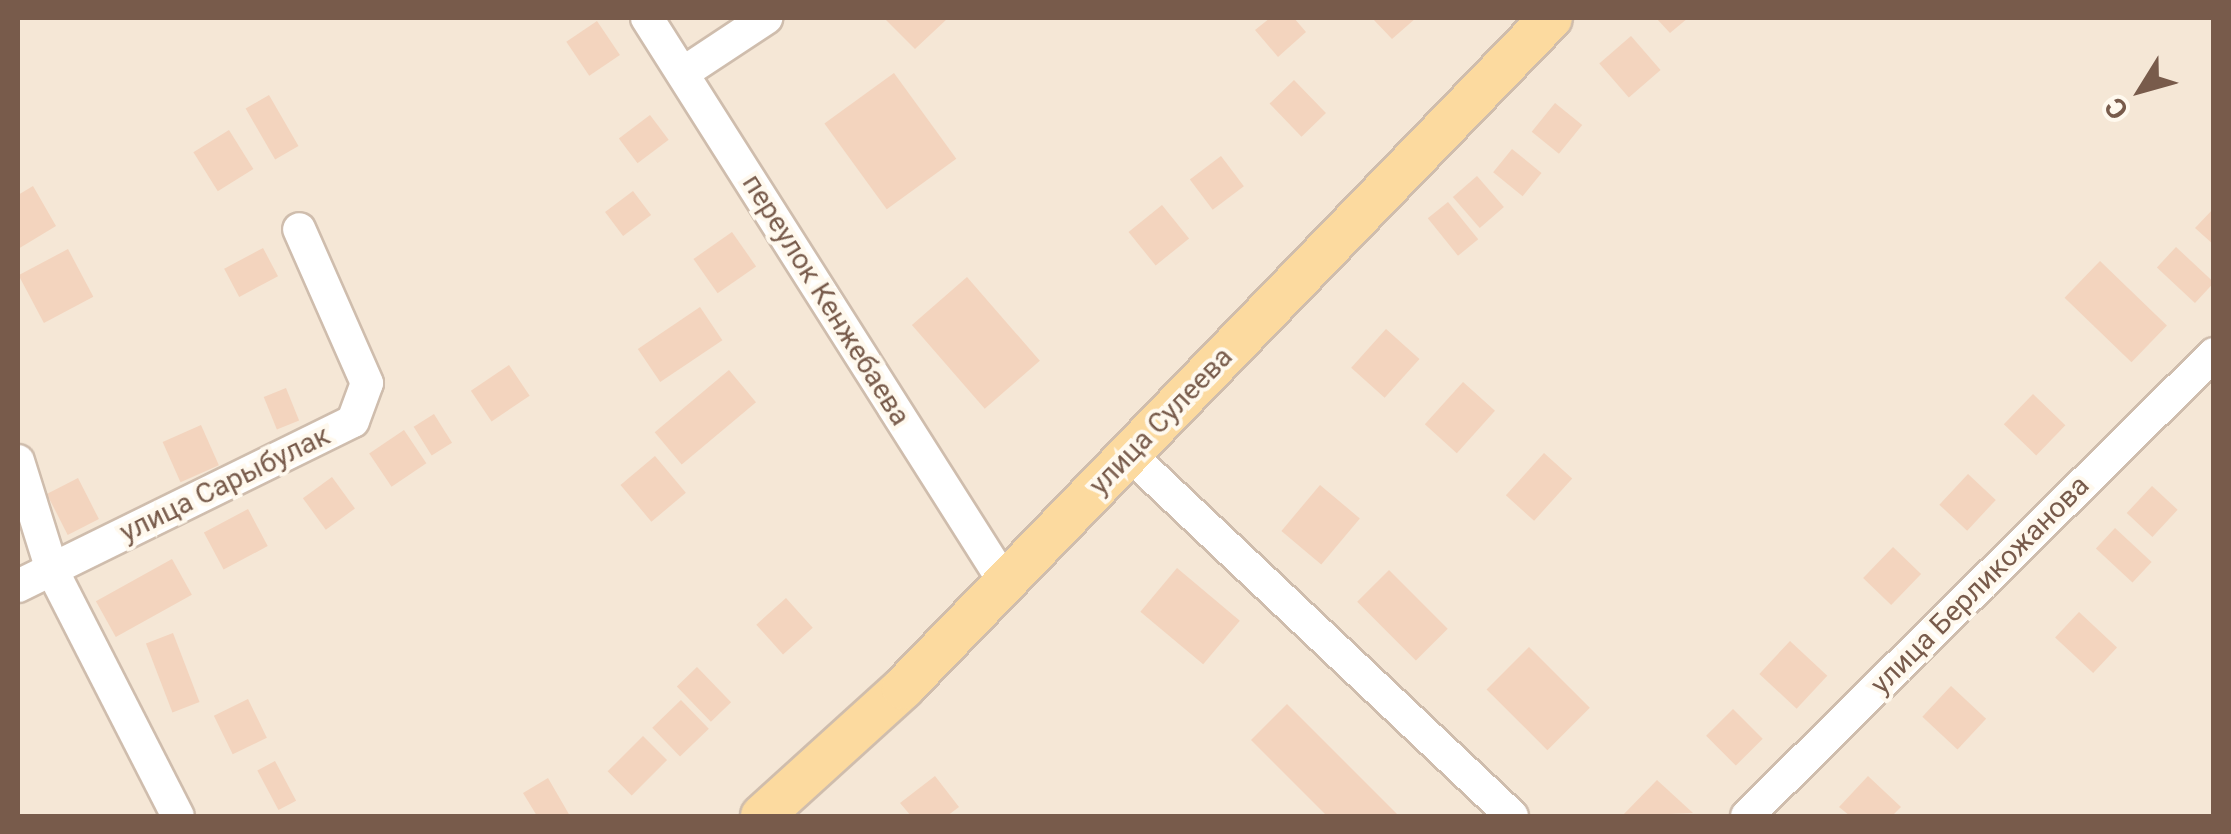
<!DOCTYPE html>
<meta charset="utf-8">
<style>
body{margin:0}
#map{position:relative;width:2231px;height:834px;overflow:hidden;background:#fdf5e7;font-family:Roboto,sans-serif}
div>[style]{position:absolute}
.residential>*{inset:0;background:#f5e7d6;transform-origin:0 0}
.building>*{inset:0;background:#f3d4be;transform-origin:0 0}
.roads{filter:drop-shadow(2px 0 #cfbdad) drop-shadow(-2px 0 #cfbdad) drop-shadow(0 2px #cfbdad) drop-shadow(0 -2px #cfbdad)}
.minor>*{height:32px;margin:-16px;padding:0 16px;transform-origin:16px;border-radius:16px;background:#fff}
.major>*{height:42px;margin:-21px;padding:0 21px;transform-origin:21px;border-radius:21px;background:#fcda9f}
span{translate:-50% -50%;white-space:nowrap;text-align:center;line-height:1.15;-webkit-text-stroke:8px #fff9ee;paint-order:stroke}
.street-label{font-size:28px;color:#785b4b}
.frame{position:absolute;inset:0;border:20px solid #785b4b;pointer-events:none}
.north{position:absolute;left:2091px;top:40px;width:100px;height:100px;-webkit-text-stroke:8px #fff9ee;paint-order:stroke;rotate:233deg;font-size:28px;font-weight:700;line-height:40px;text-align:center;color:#785b4b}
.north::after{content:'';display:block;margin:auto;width:35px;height:45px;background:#785b4b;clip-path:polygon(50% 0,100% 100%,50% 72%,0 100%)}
</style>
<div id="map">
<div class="residential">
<i style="left:18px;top:18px;width:2195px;height:798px"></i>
</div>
<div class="building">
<i style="clip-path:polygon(884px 18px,948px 18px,915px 49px)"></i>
<i style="clip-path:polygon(1270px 18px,1294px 18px,1306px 32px,1278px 57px,1255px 30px)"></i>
<i style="clip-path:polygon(1372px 18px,1416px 18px,1392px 39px)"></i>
<i style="clip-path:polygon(1656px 18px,1688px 18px,1670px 33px)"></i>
<i style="left:597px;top:21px;width:41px;height:37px;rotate:56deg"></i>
<i style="left:1631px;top:36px;width:45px;height:42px;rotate:49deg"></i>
<i style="left:894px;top:73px;width:106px;height:86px;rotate:54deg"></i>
<i style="left:1294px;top:80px;width:46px;height:34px;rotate:46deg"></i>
<i style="left:269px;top:95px;width:59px;height:27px;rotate:60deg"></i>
<i style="left:1555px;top:103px;width:35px;height:37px;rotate:39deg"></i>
<i style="left:650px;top:115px;width:31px;height:39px;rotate:53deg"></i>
<i style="left:229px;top:130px;width:46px;height:42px;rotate:58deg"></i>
<i style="left:1512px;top:149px;width:38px;height:30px;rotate:39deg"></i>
<i style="left:1221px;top:156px;width:38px;height:39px;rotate:53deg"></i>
<i style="left:1477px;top:176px;width:41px;height:32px;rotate:49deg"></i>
<i style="clip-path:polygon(33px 186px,56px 226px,18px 249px,18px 195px)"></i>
<i style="left:633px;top:191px;width:30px;height:35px;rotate:53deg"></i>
<i style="left:1448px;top:202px;width:48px;height:26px;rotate:51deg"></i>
<i style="left:1162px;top:205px;width:43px;height:43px;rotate:51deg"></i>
<i style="clip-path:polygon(2214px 208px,2214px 245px,2195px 228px)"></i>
<i style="left:732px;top:232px;width:42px;height:47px;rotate:55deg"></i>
<i style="left:2176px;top:247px;width:52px;height:28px;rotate:43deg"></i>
<i style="left:263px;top:248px;width:32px;height:44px;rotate:62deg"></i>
<i style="left:68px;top:249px;width:54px;height:56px;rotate:62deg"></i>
<i style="left:2100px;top:261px;width:93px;height:51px;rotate:44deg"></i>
<i style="left:967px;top:277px;width:111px;height:73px;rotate:49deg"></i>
<i style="left:700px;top:307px;width:40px;height:75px;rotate:56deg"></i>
<i style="left:1386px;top:329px;width:45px;height:52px;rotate:42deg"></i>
<i style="left:509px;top:365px;width:37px;height:46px;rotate:56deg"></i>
<i style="left:729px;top:370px;width:42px;height:97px;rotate:50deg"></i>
<i style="left:1463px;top:382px;width:43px;height:57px;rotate:42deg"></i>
<i style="left:286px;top:388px;width:35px;height:24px;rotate:68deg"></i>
<i style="left:2033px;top:394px;width:45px;height:42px;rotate:44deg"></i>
<i style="left:434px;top:414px;width:34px;height:24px;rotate:58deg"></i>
<i style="left:201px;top:425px;width:44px;height:42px;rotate:66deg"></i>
<i style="left:404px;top:430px;width:40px;height:42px;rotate:56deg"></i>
<i style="left:1544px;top:453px;width:38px;height:57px;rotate:42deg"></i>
<i style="left:655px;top:456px;width:48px;height:45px;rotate:50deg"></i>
<i style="left:1968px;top:474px;width:38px;height:42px;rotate:43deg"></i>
<i style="left:332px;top:477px;width:39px;height:36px;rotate:54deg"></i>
<i style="left:78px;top:478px;width:46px;height:35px;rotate:63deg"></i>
<i style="left:1320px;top:485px;width:52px;height:60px;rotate:40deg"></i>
<i style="left:2152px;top:486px;width:35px;height:37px;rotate:43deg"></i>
<i style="left:248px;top:509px;width:42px;height:50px;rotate:62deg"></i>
<i style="left:2115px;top:528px;width:50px;height:28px;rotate:43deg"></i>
<i style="left:1893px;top:547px;width:39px;height:43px;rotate:44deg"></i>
<i style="left:172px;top:559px;width:41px;height:87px;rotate:61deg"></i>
<i style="left:1177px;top:568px;width:82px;height:57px;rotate:40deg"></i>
<i style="left:1389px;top:570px;width:83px;height:45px;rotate:45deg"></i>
<i style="left:786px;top:598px;width:40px;height:40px;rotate:48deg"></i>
<i style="left:2079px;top:612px;width:52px;height:35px;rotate:43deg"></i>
<i style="left:173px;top:633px;width:74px;height:29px;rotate:69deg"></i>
<i style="left:1790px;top:641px;width:51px;height:45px;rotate:43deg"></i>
<i style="left:1529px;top:647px;width:86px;height:60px;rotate:45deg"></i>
<i style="left:697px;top:667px;width:49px;height:28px;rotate:46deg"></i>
<i style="left:1951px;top:686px;width:48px;height:42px;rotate:43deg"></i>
<i style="left:248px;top:699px;width:43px;height:38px;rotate:64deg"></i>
<i style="left:681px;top:700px;width:40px;height:40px;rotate:46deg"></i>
<i style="clip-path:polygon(1287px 704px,1399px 816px,1327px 816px,1251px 740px)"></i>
<i style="left:1733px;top:709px;width:42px;height:38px;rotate:45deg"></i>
<i style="left:643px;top:736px;width:34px;height:50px;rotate:45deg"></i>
<i style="left:275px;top:761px;width:45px;height:20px;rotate:62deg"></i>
<i style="clip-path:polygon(935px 776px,959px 807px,947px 816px,911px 816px,900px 803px)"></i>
<i style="clip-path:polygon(1868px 776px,1901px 807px,1892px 816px,1850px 816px,1839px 807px)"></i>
<i style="clip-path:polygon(548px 778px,570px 816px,537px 816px,523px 793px)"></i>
<i style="clip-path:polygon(1657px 780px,1693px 813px,1622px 816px)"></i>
</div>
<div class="roads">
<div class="minor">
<i style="left:647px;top:18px;width:669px;rotate:57.64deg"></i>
<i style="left:683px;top:73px;width:100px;rotate:-33.5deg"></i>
<i style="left:1129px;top:454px;width:527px;rotate:43.39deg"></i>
<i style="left:18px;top:461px;width:114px;rotate:72.7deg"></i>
<i style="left:52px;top:570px;width:276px;rotate:62.9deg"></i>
<i style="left:18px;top:586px;width:373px;rotate:-26.2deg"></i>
<i style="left:353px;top:421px;width:40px;rotate:-69.8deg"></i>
<i style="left:367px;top:383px;width:168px;rotate:-113.8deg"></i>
<i style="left:1747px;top:816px;width:657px;rotate:-44.69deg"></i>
</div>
<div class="major">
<i style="left:762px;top:816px;width:190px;rotate:-42.2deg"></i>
<i style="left:903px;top:688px;width:932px;rotate:-45.96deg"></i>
</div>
</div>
<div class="street-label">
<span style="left:826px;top:300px;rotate:58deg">переулок Кенжебаева</span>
<span style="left:1161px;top:421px;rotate:-46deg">улица Сулеева</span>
<span style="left:225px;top:484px;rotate:-26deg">улица Сарыбулак</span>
<span style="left:1980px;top:585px;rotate:-45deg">улица Берликожанова</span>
</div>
<div class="frame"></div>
<div class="north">С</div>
</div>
